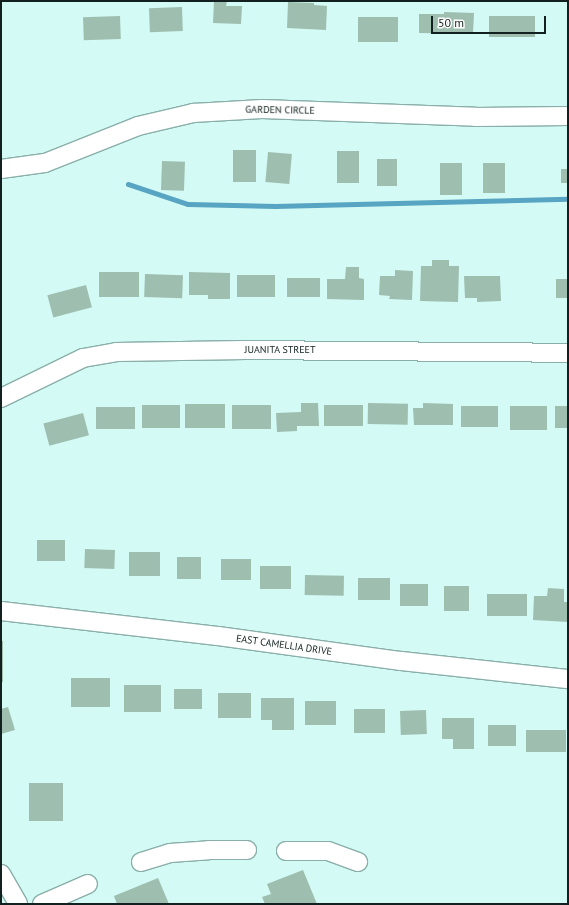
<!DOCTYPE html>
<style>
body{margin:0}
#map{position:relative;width:569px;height:905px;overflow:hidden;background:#d3faf4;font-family:"PT Sans",sans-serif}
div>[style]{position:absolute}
.stream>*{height:4.5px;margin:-2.25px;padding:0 2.25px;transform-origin:2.25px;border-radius:2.25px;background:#57a4c3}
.building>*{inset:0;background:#9ebeaf;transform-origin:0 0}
.roads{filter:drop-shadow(1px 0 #8aafaa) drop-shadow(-1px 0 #8aafaa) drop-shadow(0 1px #8aafaa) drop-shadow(0 -1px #8aafaa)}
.minor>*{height:18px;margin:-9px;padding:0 9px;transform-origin:9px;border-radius:9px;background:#fff}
span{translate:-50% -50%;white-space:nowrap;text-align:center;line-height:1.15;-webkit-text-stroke:3px #fdfdfd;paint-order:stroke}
.street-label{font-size:10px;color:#12211f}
.frame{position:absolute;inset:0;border:2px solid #12211f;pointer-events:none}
.scale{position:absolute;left:431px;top:16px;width:115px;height:18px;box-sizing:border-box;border:2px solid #12211f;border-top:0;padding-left:5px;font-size:12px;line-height:14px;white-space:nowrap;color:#12211f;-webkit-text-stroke:3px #fdfdfd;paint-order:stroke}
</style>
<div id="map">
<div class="stream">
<i style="left:128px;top:184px;width:63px;rotate:18.4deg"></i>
<i style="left:188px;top:204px;width:87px;rotate:1.3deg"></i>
<i style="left:275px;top:206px;width:293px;rotate:-1.4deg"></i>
</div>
<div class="building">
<i style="clip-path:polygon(214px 1px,227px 1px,226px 6px,242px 6px,241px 24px,213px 23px)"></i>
<i style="clip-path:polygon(288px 2px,314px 3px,314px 5px,327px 6px,326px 30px,287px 28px)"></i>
<i style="left:182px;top:7px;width:24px;height:33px;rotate:88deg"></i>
<i style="clip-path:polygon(444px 12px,474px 13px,473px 34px,419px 33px,419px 14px,444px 14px)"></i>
<i style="left:120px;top:16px;width:23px;height:37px;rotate:88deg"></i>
<i style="left:489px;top:16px;width:46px;height:21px"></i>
<i style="left:358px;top:17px;width:40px;height:25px"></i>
<i style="left:233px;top:150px;width:23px;height:32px"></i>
<i style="left:337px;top:151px;width:22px;height:32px"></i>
<i style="left:268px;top:152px;width:24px;height:30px;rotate:5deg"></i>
<i style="left:377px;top:159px;width:20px;height:27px"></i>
<i style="left:162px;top:161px;width:23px;height:29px;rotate:2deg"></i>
<i style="left:440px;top:163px;width:22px;height:32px"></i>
<i style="left:483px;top:163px;width:22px;height:30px"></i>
<i style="left:561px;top:169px;width:7px;height:14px"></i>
<i style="clip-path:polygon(432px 260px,449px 260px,449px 266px,459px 266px,458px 302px,420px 301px,421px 266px,432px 266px)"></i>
<i style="clip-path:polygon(346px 267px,359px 267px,359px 278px,364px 279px,364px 300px,327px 299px,327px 279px,345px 279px)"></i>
<i style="clip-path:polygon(395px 270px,413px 271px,412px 300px,389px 299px,390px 296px,379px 295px,380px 276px,395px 276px)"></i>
<i style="left:99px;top:272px;width:40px;height:25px"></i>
<i style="clip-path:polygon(189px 272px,230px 273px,230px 299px,208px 299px,208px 295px,189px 295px)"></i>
<i style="left:145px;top:274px;width:38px;height:23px;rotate:2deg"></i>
<i style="left:237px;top:275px;width:38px;height:22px"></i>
<i style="clip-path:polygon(464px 276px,500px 276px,501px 301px,477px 302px,477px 298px,465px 298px)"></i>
<i style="left:287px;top:278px;width:33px;height:19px"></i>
<i style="left:556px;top:279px;width:12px;height:19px"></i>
<i style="left:86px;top:285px;width:23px;height:40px;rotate:75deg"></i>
<i style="clip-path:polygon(301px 403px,318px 403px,319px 426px,297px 426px,297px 431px,277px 432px,276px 413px,301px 412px)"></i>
<i style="left:368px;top:403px;width:40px;height:21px;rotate:1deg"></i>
<i style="clip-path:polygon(423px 403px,453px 404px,453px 425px,414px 425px,413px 408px,423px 408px)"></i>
<i style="left:185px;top:404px;width:40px;height:24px"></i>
<i style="left:142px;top:405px;width:38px;height:23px"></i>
<i style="left:232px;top:405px;width:39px;height:24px"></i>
<i style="left:324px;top:405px;width:39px;height:21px"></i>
<i style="left:461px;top:406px;width:37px;height:21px"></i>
<i style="left:510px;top:406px;width:37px;height:24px"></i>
<i style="left:555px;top:406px;width:13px;height:22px"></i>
<i style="left:96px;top:407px;width:39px;height:22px"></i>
<i style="left:83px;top:413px;width:23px;height:41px;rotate:75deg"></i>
<i style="left:37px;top:540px;width:28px;height:21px"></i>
<i style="left:85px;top:549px;width:30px;height:19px;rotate:2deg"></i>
<i style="left:129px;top:552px;width:31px;height:24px"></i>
<i style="left:177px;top:557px;width:24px;height:22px"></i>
<i style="left:221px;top:559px;width:30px;height:21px"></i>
<i style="left:260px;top:566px;width:31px;height:23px"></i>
<i style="left:305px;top:575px;width:39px;height:20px;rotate:1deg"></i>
<i style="left:358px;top:578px;width:32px;height:22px"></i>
<i style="left:400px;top:584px;width:28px;height:22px"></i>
<i style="left:444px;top:586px;width:25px;height:25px"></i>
<i style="clip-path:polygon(548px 588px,564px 589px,564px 602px,568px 602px,568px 622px,533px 620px,534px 596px,547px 596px)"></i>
<i style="left:487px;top:594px;width:40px;height:22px"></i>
<i style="left:1px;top:641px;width:2px;height:41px"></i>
<i style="left:71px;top:678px;width:39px;height:29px"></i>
<i style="left:124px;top:685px;width:37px;height:27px"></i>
<i style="left:174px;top:689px;width:28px;height:20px"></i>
<i style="left:218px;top:693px;width:33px;height:25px"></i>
<i style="clip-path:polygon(261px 698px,294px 698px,294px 730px,272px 730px,272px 720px,261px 720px)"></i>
<i style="left:305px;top:701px;width:31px;height:24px"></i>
<i style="clip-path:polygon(8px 707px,15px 730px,1px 734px,1px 709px)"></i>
<i style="left:354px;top:709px;width:31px;height:24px"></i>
<i style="left:426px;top:710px;width:24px;height:26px;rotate:88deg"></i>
<i style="clip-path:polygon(442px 718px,474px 718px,474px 749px,453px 749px,453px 739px,442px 739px)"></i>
<i style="left:488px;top:725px;width:28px;height:21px"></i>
<i style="left:526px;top:730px;width:40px;height:22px"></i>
<i style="left:29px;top:783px;width:34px;height:38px"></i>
<i style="clip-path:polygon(303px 870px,317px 904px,265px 904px,262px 897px,271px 894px,267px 884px)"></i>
<i style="clip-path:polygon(158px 878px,169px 904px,117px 904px,114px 896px)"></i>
</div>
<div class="roads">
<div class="minor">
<i style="left:1px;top:169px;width:44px;rotate:-7.8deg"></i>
<i style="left:45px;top:163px;width:100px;rotate:-21.7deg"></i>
<i style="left:138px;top:126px;width:57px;rotate:-13.3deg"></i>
<i style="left:193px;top:113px;width:69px;rotate:-3.3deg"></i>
<i style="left:262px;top:109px;width:214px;rotate:2.1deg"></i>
<i style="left:476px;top:117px;width:92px;rotate:-0.6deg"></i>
<i style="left:1px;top:398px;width:91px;rotate:-26deg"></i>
<i style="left:83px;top:358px;width:34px;rotate:-10deg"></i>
<i style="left:116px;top:352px;width:129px;rotate:-0.9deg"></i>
<i style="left:245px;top:350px;width:323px;rotate:0.5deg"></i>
<i style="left:1px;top:611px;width:218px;rotate:6.6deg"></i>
<i style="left:218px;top:636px;width:185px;rotate:7.8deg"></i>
<i style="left:401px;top:661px;width:168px;rotate:6.2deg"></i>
<i style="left:286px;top:851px;width:42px"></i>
<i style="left:328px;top:851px;width:32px;rotate:20deg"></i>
<i style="left:141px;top:862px;width:30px;rotate:-17deg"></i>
<i style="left:170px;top:853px;width:39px;rotate:-4deg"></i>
<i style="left:209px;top:850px;width:38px"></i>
<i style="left:1px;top:874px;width:34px;rotate:60deg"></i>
<i style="left:42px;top:904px;width:50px;rotate:-23.5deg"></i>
</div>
</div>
<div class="street-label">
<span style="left:280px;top:110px;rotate:1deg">GARDEN CIRCLE</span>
<span style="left:280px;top:350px">JUANITA STREET</span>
<span style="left:284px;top:645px;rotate:8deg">EAST CAMELLIA DRIVE</span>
</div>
<div class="frame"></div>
<div class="scale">50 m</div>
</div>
